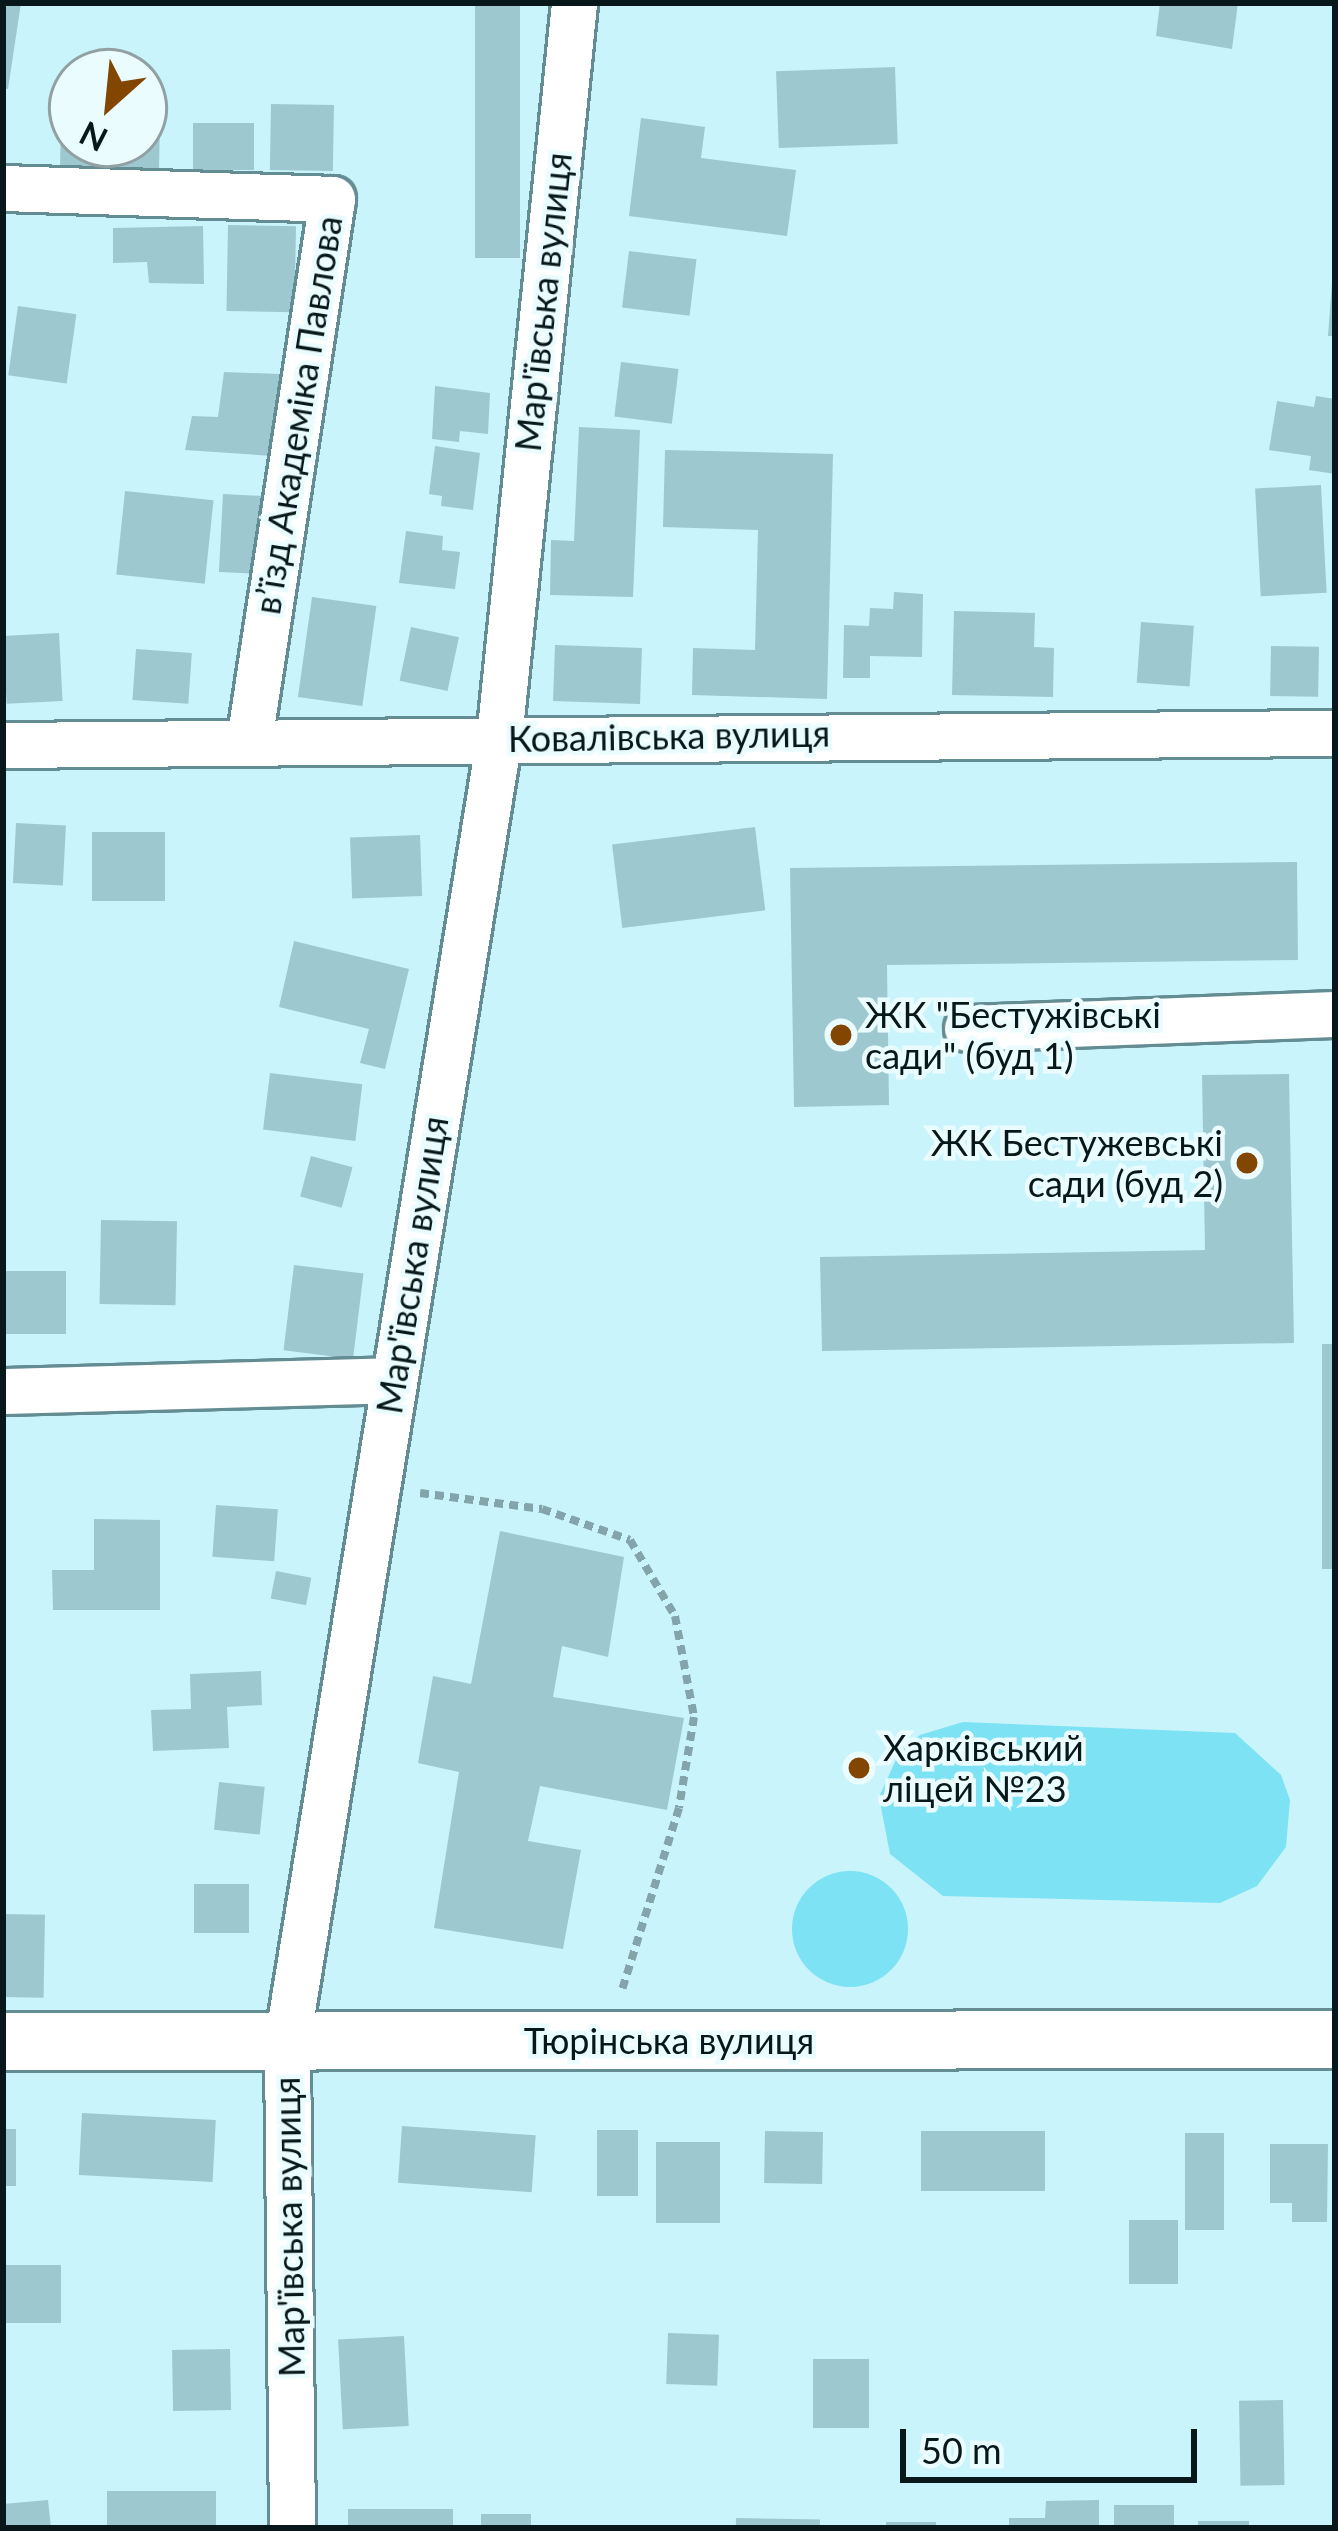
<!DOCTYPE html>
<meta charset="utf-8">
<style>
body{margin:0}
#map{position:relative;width:1338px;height:2531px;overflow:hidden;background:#c9f4fc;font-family:Lato,sans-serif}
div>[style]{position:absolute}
.green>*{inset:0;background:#7de2f3}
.round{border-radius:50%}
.building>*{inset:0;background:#9ec8cf;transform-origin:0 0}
.path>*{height:8px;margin-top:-4px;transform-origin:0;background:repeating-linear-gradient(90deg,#82a4aa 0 9px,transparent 0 15px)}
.roads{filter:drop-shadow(3px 0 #648c93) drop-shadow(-3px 0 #648c93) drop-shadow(0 3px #648c93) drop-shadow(0 -3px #648c93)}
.minor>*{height:45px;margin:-22.5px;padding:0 22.5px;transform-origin:22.5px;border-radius:22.5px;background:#fff}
.major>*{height:57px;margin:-28.5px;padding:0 28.5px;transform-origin:28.5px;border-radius:28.5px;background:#fff}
.dots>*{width:33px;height:33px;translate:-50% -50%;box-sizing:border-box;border:6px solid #ebfcff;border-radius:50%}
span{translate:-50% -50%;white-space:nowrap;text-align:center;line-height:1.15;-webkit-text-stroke:9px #ebfcff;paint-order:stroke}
.street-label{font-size:36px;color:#07171a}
.poi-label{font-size:36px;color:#07171a}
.left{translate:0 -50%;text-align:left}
.right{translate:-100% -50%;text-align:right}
.frame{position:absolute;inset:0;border:6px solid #07171a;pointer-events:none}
.north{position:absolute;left:48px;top:48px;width:120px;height:120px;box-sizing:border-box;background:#ebfcff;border:3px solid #90a0a3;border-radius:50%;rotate:207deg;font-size:33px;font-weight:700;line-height:48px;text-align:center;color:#07171a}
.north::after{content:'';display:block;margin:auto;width:42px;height:54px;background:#834601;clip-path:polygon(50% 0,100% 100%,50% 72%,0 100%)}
.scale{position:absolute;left:900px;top:2429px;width:297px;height:54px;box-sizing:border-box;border:6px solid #07171a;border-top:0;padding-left:15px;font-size:36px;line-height:42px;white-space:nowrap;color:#07171a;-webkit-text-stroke:9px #ebfcff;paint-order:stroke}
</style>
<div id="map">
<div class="green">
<i style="clip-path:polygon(963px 1722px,1235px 1733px,1281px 1775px,1290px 1800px,1286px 1847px,1257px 1886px,1220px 1903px,943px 1896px,890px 1854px,879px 1797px,899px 1753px,920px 1735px)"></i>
<i class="round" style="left:792px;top:1871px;width:116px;height:116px"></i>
</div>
<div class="building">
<i style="clip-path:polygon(3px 3px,21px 3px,8px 89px,3px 88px)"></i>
<i style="left:475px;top:3px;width:45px;height:255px"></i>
<i style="clip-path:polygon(1160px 3px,1238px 3px,1232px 49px,1156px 36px)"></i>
<i style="left:895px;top:67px;width:77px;height:119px;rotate:88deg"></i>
<i style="left:271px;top:104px;width:63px;height:66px;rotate:1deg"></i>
<i style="clip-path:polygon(61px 116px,72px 116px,72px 144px,144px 144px,144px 116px,160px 117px,159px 171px,60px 170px)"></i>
<i style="clip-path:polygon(641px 118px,705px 127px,701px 158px,796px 170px,787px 236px,629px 216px)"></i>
<i style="left:254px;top:123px;width:47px;height:61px;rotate:90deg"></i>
<i style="left:228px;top:225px;width:68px;height:86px;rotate:1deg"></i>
<i style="clip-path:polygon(203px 226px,204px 284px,149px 283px,147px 262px,113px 263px,113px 228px)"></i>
<i style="left:629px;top:251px;width:68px;height:57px;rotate:7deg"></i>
<i style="clip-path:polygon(1332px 283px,1335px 283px,1335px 336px,1328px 336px)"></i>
<i style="left:18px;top:306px;width:59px;height:70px;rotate:8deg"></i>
<i style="left:621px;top:362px;width:58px;height:55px;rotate:7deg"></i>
<i style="clip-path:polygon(224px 372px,280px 374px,273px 456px,185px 450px,192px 416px,218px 417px)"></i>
<i style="clip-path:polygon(435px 386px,490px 393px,488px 434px,460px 431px,459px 442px,432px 439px)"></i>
<i style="clip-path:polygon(1316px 396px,1335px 399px,1335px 474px,1309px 470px,1311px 456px,1269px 450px,1277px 401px,1314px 407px)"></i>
<i style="clip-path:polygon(579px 427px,640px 430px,633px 597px,550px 595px,551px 540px,574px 541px)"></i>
<i style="clip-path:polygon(435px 446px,480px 453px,473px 510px,441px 506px,442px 496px,429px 494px)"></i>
<i style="clip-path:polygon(665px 450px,833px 454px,827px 699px,692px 695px,693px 648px,755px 650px,758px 530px,663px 527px)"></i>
<i style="left:1321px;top:485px;width:108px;height:66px;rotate:87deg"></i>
<i style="left:125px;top:491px;width:89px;height:84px;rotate:6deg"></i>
<i style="left:223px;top:494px;width:40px;height:78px;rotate:3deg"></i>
<i style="clip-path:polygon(406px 531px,443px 536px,442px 550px,460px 552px,455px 589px,399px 583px)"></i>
<i style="clip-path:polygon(894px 592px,923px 594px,922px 657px,870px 656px,870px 678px,843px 678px,844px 625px,869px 626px,870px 608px,893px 609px)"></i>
<i style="left:312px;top:597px;width:65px;height:101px;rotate:8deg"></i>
<i style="clip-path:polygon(954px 611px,1035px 613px,1034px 647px,1054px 648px,1053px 697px,952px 695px)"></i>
<i style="left:1141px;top:622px;width:53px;height:61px;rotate:4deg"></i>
<i style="left:411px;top:627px;width:49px;height:55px;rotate:12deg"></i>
<i style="left:59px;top:633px;width:68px;height:56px;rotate:87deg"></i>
<i style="left:555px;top:645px;width:87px;height:56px;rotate:2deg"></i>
<i style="left:1271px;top:646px;width:48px;height:50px;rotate:1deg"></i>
<i style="left:136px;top:649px;width:56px;height:51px;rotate:4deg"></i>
<i style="left:16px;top:823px;width:50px;height:60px;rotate:3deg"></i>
<i style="left:755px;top:827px;width:84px;height:144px;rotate:83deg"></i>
<i style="left:165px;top:832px;width:69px;height:73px;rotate:90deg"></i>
<i style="left:420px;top:835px;width:61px;height:70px;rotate:88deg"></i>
<i style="clip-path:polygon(1297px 862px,1298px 960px,887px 965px,889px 1105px,794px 1107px,790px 868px)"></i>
<i style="clip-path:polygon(294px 941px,409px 969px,385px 1069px,360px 1063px,369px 1029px,279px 1007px)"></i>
<i style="left:270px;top:1073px;width:93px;height:57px;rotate:7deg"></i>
<i style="clip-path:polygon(1289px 1074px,1294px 1343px,822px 1351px,820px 1257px,1205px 1250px,1202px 1075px)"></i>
<i style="left:311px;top:1156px;width:43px;height:42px;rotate:15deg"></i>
<i style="left:101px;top:1220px;width:76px;height:84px;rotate:1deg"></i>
<i style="left:294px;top:1265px;width:70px;height:86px;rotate:7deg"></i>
<i style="left:3px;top:1271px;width:63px;height:63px"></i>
<i style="left:1322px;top:1344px;width:13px;height:225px"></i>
<i style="left:216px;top:1505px;width:62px;height:52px;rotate:4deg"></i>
<i style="clip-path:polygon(94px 1519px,160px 1520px,160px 1610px,53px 1610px,52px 1570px,94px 1570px)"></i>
<i style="clip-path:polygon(500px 1531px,624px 1557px,608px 1657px,562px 1646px,553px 1697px,684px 1718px,667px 1810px,540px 1786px,528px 1841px,581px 1850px,563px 1949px,434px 1928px,459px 1772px,418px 1763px,433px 1676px,471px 1684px)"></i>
<i style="left:276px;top:1571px;width:36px;height:28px;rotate:11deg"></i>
<i style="clip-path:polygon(261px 1671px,262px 1705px,227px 1707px,229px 1748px,153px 1751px,151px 1710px,191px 1709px,190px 1674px)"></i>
<i style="left:219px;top:1782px;width:46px;height:48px;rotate:6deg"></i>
<i style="left:194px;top:1884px;width:55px;height:49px"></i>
<i style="left:3px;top:1914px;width:42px;height:83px;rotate:1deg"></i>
<i style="left:82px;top:2113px;width:134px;height:62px;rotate:3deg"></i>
<i style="left:402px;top:2126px;width:134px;height:57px;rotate:4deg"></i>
<i style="left:3px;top:2129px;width:13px;height:57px"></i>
<i style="left:597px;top:2130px;width:41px;height:66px"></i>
<i style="left:765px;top:2131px;width:58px;height:52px;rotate:1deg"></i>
<i style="left:921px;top:2131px;width:124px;height:60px"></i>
<i style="left:1185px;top:2133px;width:39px;height:97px"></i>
<i style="left:656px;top:2142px;width:64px;height:81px"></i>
<i style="clip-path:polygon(1270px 2144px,1328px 2144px,1327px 2222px,1292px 2222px,1292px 2203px,1270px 2203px)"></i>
<i style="left:1129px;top:2220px;width:49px;height:64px"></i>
<i style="left:3px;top:2265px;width:58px;height:58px"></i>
<i style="left:668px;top:2333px;width:51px;height:51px;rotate:2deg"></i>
<i style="left:404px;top:2336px;width:90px;height:66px;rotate:87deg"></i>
<i style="left:230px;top:2349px;width:61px;height:58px;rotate:89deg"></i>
<i style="left:813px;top:2359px;width:56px;height:69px"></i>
<i style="left:1283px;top:2400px;width:85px;height:44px;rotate:89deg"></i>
<i style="left:216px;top:2491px;width:37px;height:109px;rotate:90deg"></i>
<i style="clip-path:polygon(48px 2500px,51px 2528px,3px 2528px,3px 2504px)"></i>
<i style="clip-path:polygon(1099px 2500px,1099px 2528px,1009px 2528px,1009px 2518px,1045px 2518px,1046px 2501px)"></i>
<i style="left:1114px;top:2505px;width:60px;height:23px"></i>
<i style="left:453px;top:2509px;width:19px;height:105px;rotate:90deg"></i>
<i style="left:481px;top:2514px;width:50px;height:14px"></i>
<i style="left:736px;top:2518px;width:84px;height:10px;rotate:1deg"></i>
<i style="left:1198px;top:2521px;width:51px;height:7px"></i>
<i style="left:886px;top:2522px;width:50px;height:6px"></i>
</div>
<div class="path">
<i style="left:420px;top:1493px;width:123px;rotate:7.5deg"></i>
<i style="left:542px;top:1509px;width:93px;rotate:19.4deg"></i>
<i style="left:630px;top:1540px;width:88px;rotate:59.4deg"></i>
<i style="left:675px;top:1616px;width:103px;rotate:79.3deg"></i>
<i style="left:694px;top:1717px;width:92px;rotate:99.4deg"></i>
<i style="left:679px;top:1808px;width:194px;rotate:107.4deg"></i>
</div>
<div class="roads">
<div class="minor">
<i style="left:3px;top:188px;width:329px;rotate:1.9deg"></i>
<i style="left:332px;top:199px;width:548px;rotate:98.71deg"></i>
<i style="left:3px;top:745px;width:1332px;rotate:-0.52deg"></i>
<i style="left:967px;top:1028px;width:368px;rotate:-2.2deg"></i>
<i style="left:3px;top:1391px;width:391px;rotate:-1.6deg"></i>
<i style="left:292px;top:2528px;width:487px;rotate:-90.6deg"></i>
<i style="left:287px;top:2041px;width:1320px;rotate:-80.76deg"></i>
<i style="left:499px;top:738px;width:739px;rotate:-84.17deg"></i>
</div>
<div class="major">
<i style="left:3px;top:2041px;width:1332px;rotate:-0.09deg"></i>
</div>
</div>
<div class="dots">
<i style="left:841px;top:1035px;background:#834601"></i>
<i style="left:1247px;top:1163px;background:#834601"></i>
<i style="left:859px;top:1768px;background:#834601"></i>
</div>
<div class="street-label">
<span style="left:543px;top:302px;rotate:-84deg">Мар'ївська вулиця</span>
<span style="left:298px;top:415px;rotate:-81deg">в’їзд Академіка Павлова</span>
<span style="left:669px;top:736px;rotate:-1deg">Ковалівська вулиця</span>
<span style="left:412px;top:1265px;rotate:-81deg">Мар'ївська вулиця</span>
<span style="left:669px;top:2041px">Тюрінська вулиця</span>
<span style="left:289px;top:2227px;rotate:-91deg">Мар'ївська вулиця</span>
</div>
<div class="poi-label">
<span class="left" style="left:865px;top:1035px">ЖК "Бестужівські<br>сади" (буд 1)</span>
<span class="right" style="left:1223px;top:1163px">ЖК Бестужевські<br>сади (буд 2)</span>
<span class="left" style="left:883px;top:1768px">Харківський<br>ліцей №23</span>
</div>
<div class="frame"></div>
<div class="north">N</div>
<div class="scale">50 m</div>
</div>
